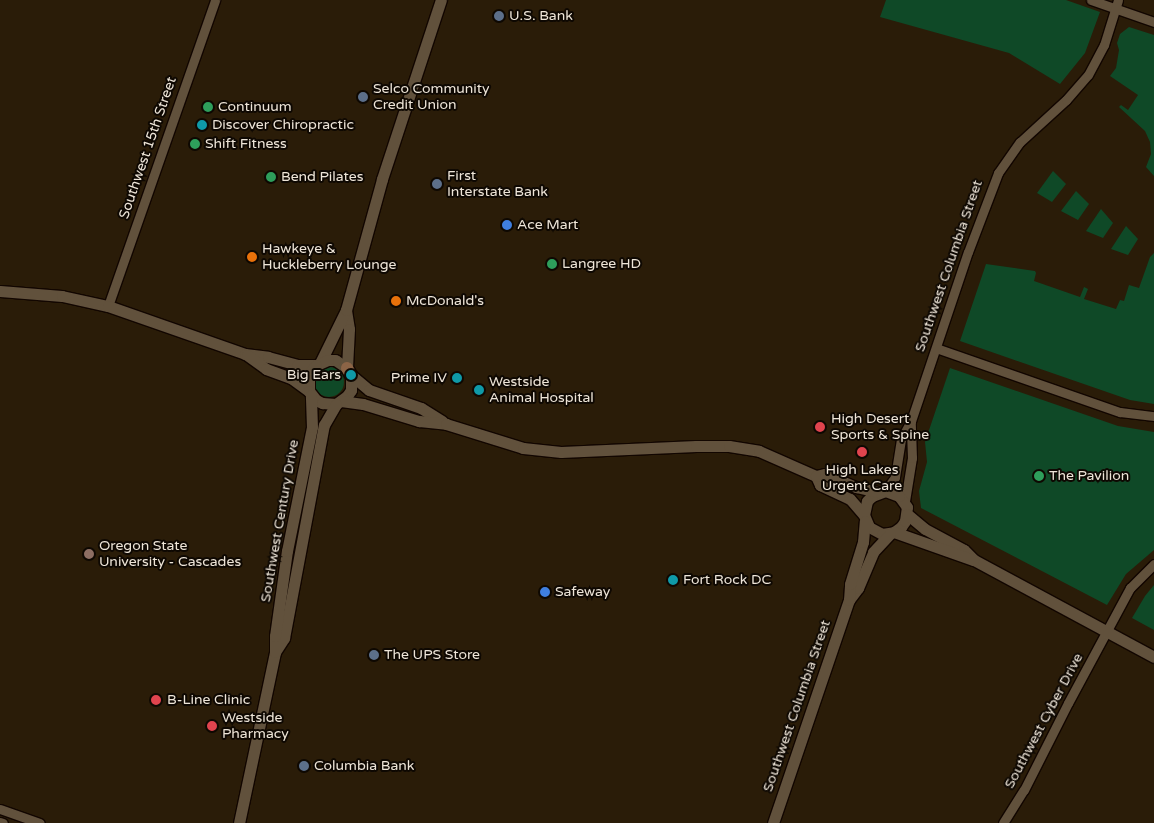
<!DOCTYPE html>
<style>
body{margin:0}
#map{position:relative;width:1154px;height:823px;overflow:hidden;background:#2a1c08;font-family:"Varela Round",sans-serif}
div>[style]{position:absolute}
.green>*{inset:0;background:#0f4927}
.round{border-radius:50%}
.roads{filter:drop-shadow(1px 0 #120600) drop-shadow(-1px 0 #120600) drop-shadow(0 1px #120600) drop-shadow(0 -1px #120600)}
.minor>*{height:9px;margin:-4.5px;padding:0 4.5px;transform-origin:4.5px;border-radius:4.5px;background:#61513c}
.tertiary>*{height:11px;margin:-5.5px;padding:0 5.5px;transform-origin:5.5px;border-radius:5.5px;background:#61513c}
.secondary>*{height:12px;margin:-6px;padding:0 6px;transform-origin:6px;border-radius:6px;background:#8c6446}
.dots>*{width:14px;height:14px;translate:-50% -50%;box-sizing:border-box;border:2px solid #0e0802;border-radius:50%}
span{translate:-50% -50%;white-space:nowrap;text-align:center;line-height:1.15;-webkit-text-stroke:4px #0e0802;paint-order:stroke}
.poi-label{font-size:14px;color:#eee5d8}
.left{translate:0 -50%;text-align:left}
.right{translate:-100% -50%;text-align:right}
.street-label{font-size:14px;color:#eee5d8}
</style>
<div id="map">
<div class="green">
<i style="clip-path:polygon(886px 0,1066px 0,1100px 12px,1085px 53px,1060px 84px,1009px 53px,880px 17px)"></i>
<i style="clip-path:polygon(1129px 27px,1154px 35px,1154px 176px,1146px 167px,1151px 154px,1150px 142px,1145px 131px,1119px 107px,1121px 105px,1128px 110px,1138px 95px,1110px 76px,1116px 68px,1119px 50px,1117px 43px,1120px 34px)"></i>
<i style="clip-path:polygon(1053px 171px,1066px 184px,1052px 202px,1037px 193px)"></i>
<i style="clip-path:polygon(1076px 191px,1089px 204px,1078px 220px,1061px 211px)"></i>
<i style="clip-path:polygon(1101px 209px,1113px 223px,1103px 238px,1086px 231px)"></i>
<i style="clip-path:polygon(1126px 226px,1138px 239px,1128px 255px,1111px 249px)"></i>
<i style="clip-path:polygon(1154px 253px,1154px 404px,1130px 400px,960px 341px,986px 264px,1035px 271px,1036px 273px,1034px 281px,1080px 297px,1084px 287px,1088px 289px,1084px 299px,1116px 309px,1120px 300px,1124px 301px,1129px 285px,1139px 288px,1150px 257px)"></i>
<i class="round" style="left:314px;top:367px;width:30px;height:30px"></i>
<i style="clip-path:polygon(950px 368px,1118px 426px,1154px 432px,1154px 550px,1126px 574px,1107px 605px,921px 508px,919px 491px,927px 462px,925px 442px)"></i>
<i style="clip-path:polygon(1154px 585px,1154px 630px,1132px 618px,1145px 596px)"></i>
</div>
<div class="roads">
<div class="minor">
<i style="left:1091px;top:0;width:67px;rotate:19.2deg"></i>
<i style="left:108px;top:306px;width:324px;rotate:-70.7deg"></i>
<i style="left:936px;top:348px;width:195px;rotate:19.2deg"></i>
<i style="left:1120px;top:412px;width:34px;rotate:7deg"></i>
<i style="left:885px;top:491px;width:17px;rotate:-54deg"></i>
<i style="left:895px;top:477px;width:38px;rotate:-81deg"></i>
<i style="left:901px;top:439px;width:21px;rotate:-61deg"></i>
<i style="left:911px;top:421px;width:178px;rotate:-71.4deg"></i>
<i style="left:968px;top:252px;width:85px;rotate:-69.2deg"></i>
<i style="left:998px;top:173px;width:38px;rotate:-55deg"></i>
<i style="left:1020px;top:142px;width:62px;rotate:-42.4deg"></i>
<i style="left:1066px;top:100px;width:33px;rotate:-49deg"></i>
<i style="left:1088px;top:75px;width:34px;rotate:-62deg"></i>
<i style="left:1104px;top:45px;width:47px;rotate:-72.7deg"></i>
<i style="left:905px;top:501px;width:44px;rotate:-80.8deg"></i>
<i style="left:912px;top:458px;width:37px;rotate:-92deg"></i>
<i style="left:0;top:809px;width:42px;rotate:19.3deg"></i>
<i style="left:0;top:822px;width:3px;rotate:18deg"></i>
<i style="left:1003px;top:823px;width:39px;rotate:-58deg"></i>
<i style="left:1024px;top:790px;width:97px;rotate:-63.2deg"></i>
<i style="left:1068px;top:703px;width:131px;rotate:-61.7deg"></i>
<i style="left:1130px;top:588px;width:34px;rotate:-45deg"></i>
</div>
<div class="tertiary">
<i style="left:0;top:291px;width:62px;rotate:4.6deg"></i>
<i style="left:62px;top:296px;width:47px;rotate:12.3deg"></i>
<i style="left:108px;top:306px;width:145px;rotate:19.3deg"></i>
<i style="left:245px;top:354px;width:23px;rotate:7deg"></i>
<i style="left:268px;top:357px;width:30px;rotate:15deg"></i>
<i style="left:297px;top:365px;width:19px"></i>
<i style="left:346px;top:310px;width:19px;rotate:81deg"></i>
<i style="left:349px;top:329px;width:39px;rotate:93deg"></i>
<i style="left:247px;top:355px;width:24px;rotate:36deg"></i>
<i style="left:266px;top:369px;width:27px;rotate:20deg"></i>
<i style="left:291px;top:378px;width:22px;rotate:36deg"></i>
<i style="left:321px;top:361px;width:57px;rotate:-63.9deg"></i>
<i style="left:346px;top:310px;width:136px;rotate:-74.6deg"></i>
<i style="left:382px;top:179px;width:188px;rotate:-71.8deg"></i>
<i style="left:347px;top:368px;width:14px;rotate:-146deg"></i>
<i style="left:335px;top:360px;width:7px;rotate:180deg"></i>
<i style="left:328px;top:360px;width:13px;rotate:157deg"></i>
<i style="left:316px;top:365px;width:11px;rotate:128deg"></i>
<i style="left:309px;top:374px;width:17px;rotate:90deg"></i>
<i style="left:309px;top:391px;width:11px;rotate:52deg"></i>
<i style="left:316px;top:400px;width:7px;rotate:27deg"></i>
<i style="left:322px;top:403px;width:14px;rotate:4deg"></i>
<i style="left:336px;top:404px;width:14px;rotate:-36deg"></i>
<i style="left:347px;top:396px;width:7px;rotate:-56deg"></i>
<i style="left:351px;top:390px;width:15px;rotate:-90deg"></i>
<i style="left:351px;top:375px;width:23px;rotate:40deg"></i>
<i style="left:369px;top:390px;width:55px;rotate:19.1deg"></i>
<i style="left:421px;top:408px;width:25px;rotate:32deg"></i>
<i style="left:341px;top:401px;width:22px;rotate:8deg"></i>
<i style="left:363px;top:404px;width:59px;rotate:16.9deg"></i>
<i style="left:419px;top:421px;width:27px;rotate:6deg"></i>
<i style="left:446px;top:424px;width:81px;rotate:17.3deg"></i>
<i style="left:523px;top:448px;width:38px;rotate:6deg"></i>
<i style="left:561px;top:452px;width:135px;rotate:-2.5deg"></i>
<i style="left:696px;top:446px;width:33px"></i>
<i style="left:729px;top:446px;width:30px;rotate:9deg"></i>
<i style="left:759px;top:451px;width:62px;rotate:23.7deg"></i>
<i style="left:816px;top:476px;width:10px;rotate:66deg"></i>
<i style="left:820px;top:485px;width:33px;rotate:25deg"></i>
<i style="left:850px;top:499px;width:21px;rotate:49deg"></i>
<i style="left:864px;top:515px;width:13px;rotate:67deg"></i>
<i style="left:869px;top:527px;width:15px;rotate:28deg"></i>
<i style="left:882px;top:534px;width:12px;rotate:-9deg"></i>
<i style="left:894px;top:532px;width:9px;rotate:-36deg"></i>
<i style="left:901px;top:527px;width:7px;rotate:-56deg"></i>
<i style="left:905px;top:521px;width:14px;rotate:-82deg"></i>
<i style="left:907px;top:507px;width:14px;rotate:-126deg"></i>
<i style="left:899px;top:496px;width:15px;rotate:-160deg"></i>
<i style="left:885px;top:491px;width:14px;rotate:159deg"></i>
<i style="left:872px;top:496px;width:7px;rotate:135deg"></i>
<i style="left:867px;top:501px;width:14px;rotate:102deg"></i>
<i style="left:816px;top:476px;width:9px;rotate:-13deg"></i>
<i style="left:825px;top:474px;width:34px;rotate:23deg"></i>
<i style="left:856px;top:487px;width:23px;rotate:13deg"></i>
<i style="left:907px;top:514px;width:23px;rotate:40deg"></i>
<i style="left:925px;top:529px;width:44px;rotate:28.3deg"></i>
<i style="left:964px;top:550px;width:14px;rotate:45deg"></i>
<i style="left:974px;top:560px;width:204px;rotate:28.3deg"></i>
<i style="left:894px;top:532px;width:84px;rotate:19.5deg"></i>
<i style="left:849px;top:600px;width:15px;rotate:-53deg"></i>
<i style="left:858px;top:588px;width:39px;rotate:-67deg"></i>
<i style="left:873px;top:552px;width:25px;rotate:-47deg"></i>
<i style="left:275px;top:652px;width:17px;rotate:-57deg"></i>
<i style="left:284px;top:638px;width:217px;rotate:-79.4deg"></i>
<i style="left:324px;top:425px;width:24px;rotate:-60deg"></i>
<i style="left:239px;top:823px;width:175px;rotate:-78.1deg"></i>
<i style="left:275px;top:652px;width:16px;rotate:-90deg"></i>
<i style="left:275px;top:636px;width:86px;rotate:-82deg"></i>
<i style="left:287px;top:551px;width:126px;rotate:-78.6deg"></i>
<i style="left:312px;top:427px;width:32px;rotate:-92deg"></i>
<i style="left:773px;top:823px;width:236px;rotate:-71.2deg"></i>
<i style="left:849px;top:600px;width:16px;rotate:-86deg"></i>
<i style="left:850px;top:584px;width:44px;rotate:-72.8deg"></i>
<i style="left:863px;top:542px;width:21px;rotate:-85deg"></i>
</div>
<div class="secondary">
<i style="left:347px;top:368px;width:8px;rotate:60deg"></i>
</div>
</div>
<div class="dots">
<i style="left:499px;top:16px;background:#5c6f8a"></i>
<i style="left:363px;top:97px;background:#5c6f8a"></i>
<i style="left:208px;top:107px;background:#2e9e5b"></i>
<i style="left:202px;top:125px;background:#0f9aa8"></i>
<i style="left:195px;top:144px;background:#2e9e5b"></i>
<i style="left:271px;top:177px;background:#2e9e5b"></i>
<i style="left:437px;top:184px;background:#5c6f8a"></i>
<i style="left:507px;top:225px;background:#3f7fe0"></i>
<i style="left:252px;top:257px;background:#e8710a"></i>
<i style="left:552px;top:264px;background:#2e9e5b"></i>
<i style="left:396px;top:301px;background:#e8710a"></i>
<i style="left:351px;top:375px;background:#0f9aa8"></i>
<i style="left:457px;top:378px;background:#0f9aa8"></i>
<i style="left:479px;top:390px;background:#0f9aa8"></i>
<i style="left:820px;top:427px;background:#e0444e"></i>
<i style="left:862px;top:452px;background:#e0444e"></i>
<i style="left:1039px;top:476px;background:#2e9e5b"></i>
<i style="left:89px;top:554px;background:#8d6e63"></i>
<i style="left:673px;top:580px;background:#0f9aa8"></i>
<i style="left:545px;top:592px;background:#3f7fe0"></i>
<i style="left:374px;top:655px;background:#5c6f8a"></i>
<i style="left:156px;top:700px;background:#e0444e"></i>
<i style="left:212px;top:726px;background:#e0444e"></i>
<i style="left:304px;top:766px;background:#5c6f8a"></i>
</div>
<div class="poi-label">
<span class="left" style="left:509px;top:16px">U.S. Bank</span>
<span class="left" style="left:373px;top:97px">Selco Community<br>Credit Union</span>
<span class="left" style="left:218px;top:107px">Continuum</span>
<span class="left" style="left:212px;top:125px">Discover Chiropractic</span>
<span class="left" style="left:205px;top:144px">Shift Fitness</span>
<span class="left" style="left:447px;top:184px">First<br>Interstate Bank</span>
<span class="left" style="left:281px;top:177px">Bend Pilates</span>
<span class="left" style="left:517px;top:225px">Ace Mart</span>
<span class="left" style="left:262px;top:257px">Hawkeye &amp;<br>Huckleberry Lounge</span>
<span class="left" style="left:562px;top:264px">Langree HD</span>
<span class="left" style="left:406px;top:301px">McDonald's</span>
<span class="right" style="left:341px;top:375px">Big Ears</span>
<span class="right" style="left:447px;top:378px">Prime IV</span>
<span class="left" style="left:489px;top:390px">Westside<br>Animal Hospital</span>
<span class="left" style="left:831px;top:427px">High Desert<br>Sports &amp; Spine</span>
<span style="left:862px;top:478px">High Lakes<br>Urgent Care</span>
<span class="left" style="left:1049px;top:476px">The Pavilion</span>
<span class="left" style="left:99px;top:554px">Oregon State<br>University - Cascades</span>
<span class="left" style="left:683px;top:580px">Fort Rock DC</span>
<span class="left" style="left:555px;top:592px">Safeway</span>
<span class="left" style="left:384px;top:655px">The UPS Store</span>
<span class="left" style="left:167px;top:700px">B-Line Clinic</span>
<span class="left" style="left:222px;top:726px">Westside<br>Pharmacy</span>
<span class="left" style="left:314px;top:766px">Columbia Bank</span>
</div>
<div class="street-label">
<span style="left:148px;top:148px;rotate:-71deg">Southwest 15th Street</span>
<span style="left:949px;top:266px;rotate:-71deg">Southwest Columbia Street</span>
<span style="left:280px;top:521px;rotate:-80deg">Southwest Century Drive</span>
<span style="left:797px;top:706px;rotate:-71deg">Southwest Columbia Street</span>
<span style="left:1044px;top:721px;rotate:-62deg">Southwest Cyber Drive</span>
</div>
</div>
